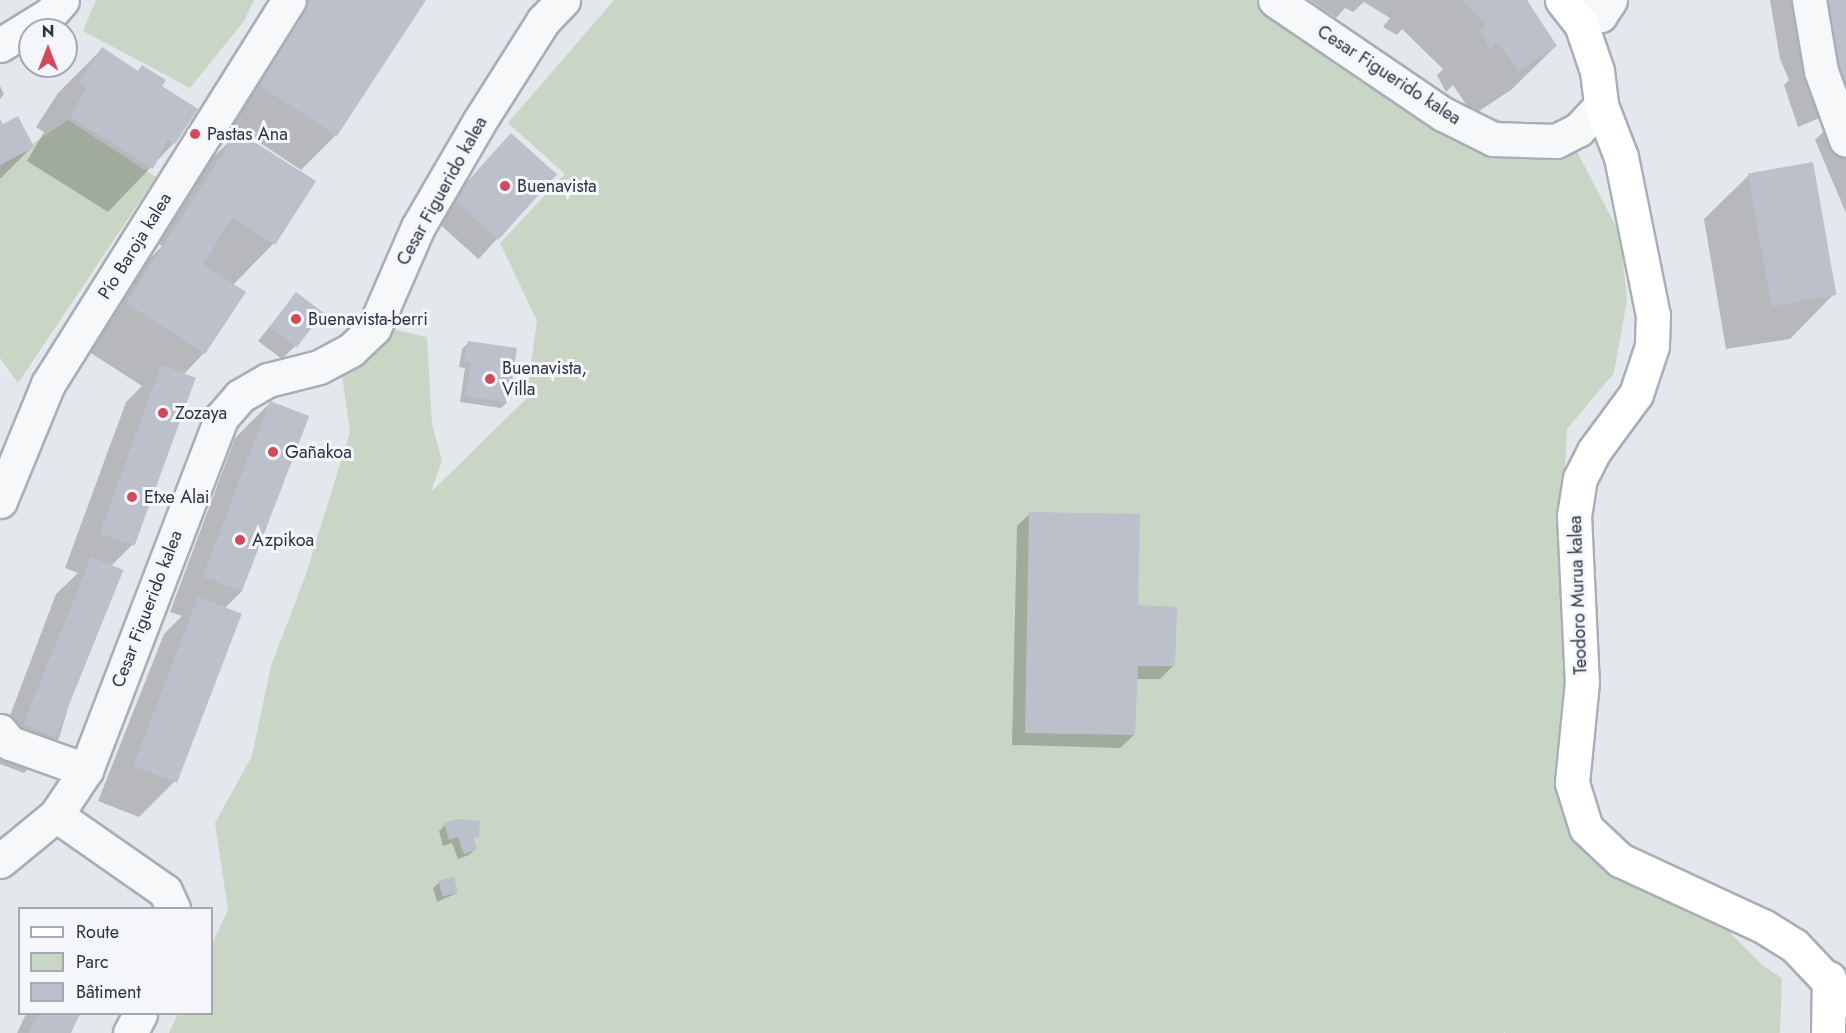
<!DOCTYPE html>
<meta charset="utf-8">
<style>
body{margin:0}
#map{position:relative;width:1846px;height:1033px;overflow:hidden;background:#e4e7ec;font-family:Jost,sans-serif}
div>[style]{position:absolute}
.green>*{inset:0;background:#c9d6c5}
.shadow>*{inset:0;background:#0003;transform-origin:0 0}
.building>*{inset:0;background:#bbc0ca;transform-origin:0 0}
.roads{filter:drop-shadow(2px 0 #a9aeb7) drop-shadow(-2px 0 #a9aeb7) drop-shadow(0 2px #a9aeb7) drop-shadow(0 -2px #a9aeb7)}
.street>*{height:33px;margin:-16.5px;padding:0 16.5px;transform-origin:16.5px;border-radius:16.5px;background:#f7f8fa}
.secondary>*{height:33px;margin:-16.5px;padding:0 16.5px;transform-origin:16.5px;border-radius:16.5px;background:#fff}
.dots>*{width:16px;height:16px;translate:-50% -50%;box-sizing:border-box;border:3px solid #f4f6f9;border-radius:50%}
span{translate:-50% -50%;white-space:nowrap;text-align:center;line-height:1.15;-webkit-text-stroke:6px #f4f6f9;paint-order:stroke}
.street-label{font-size:18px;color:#2b3445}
.poi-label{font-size:18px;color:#2b3445}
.left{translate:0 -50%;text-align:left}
.legend{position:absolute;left:18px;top:907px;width:195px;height:108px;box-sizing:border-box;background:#f4f6f9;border:2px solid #a4a8b1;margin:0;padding:8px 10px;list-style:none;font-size:18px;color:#2b3445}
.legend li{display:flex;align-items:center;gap:12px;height:30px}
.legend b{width:30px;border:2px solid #a4a8b1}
.north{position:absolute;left:18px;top:18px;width:60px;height:60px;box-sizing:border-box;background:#f4f6f9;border:2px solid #a4a8b1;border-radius:50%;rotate:0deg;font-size:16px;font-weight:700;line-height:24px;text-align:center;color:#2b3445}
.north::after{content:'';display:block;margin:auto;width:21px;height:27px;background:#d1495b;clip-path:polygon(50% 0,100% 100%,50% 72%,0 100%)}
</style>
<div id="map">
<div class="green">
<i style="clip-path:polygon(96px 0,254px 0,244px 21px,190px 88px,83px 31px)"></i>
<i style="clip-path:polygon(614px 0,1279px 0,1483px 115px,1572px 142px,1620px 234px,1627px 300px,1614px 373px,1567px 429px,1562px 531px,1570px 810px,1695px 897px,1762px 965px,1782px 978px,1780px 1033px,1505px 1033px,1504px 1030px,1504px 1033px,169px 1033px,178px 1014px,212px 1014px,212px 944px,228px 910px,215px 823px,252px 756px,271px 666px,306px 574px,350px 432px,342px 375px,358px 368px,392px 329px,427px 337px,432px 424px,442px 461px,431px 492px,526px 399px,537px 321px,500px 243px,565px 174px,508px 123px)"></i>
<i style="clip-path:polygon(68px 120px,156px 177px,18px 383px,0 358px,0 166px)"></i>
</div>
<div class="shadow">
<i style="clip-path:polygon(299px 0,425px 0,336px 135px,301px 170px,222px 118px)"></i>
<i style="clip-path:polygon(1310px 0,1525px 0,1556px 46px,1511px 90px,1473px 115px,1453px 85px,1446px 92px,1437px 75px,1443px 69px,1402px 29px,1397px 35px,1383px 27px,1390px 18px,1364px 2px,1353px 12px,1345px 8px,1336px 18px)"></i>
<i style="clip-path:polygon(1770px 0,1846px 0,1846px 107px,1798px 127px,1784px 85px,1789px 80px,1780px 59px)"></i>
<i style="clip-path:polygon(102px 49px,137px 72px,142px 67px,160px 87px,196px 109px,174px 143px,108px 212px,27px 161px,44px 132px,36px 127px,58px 93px)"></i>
<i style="clip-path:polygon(0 86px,4px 94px,0 99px)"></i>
<i style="clip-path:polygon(1846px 110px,1846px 213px,1815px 140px)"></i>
<i style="clip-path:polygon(0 122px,32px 147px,0 179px)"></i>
<i style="clip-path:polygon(238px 133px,314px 182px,273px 244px,233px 285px,204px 353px,183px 375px,132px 545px,110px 567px,59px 738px,24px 773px,0 764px,0 742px,56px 594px,78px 573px,65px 568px,126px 402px,142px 386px,83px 348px,122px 287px,162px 246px,153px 240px,193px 177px)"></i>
<i style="left:511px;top:135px;width:59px;height:114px;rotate:42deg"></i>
<i style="clip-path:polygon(1749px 175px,1834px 294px,1790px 339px,1726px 349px,1704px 219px)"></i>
<i style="clip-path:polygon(296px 294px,295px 346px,282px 359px,258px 341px)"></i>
<i style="clip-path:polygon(468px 343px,508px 402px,501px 408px,460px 402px,465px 368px,459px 367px,462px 349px)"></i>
<i style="clip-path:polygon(270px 403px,242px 591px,224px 609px,174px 782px,139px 817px,98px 801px,164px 634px,182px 616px,170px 612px,235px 438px)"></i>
<i style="clip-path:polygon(1030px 513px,1137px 607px,1173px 666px,1160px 679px,1136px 679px,1134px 735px,1120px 748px,1012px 745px,1017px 526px)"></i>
<i style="clip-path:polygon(478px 822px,473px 841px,475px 849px,469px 855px,458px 859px,452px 843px,443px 846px,439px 831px,445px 825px)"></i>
<i style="clip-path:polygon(440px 882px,457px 893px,437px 902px,433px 888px)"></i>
<i style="clip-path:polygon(26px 1014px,79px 1014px,69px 1033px,17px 1033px)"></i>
</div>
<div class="building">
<i style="clip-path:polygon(310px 0,426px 0,337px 136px,256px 83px)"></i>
<i style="clip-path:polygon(1462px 0,1527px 0,1557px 46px,1518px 71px,1498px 42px,1490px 49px,1480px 30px,1486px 24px)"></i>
<i style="clip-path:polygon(1822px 0,1846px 0,1846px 83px,1842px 84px,1828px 39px,1834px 36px)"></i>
<i style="clip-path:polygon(102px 47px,138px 71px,142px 65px,166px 80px,162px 86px,198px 109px,175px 144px,168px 139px,153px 169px,70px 117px,87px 87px,79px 82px)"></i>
<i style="clip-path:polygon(18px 116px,34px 147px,0 165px,0 119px,3px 124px)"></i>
<i style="clip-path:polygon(237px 131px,316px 181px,275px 245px,232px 218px,203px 264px,246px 292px,205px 354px,126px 303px)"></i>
<i style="left:511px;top:133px;width:62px;height:88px;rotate:42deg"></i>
<i style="left:1813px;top:162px;width:135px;height:66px;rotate:80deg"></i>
<i style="left:296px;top:292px;width:34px;height:44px;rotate:37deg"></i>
<i style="clip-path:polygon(468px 341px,517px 348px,509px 403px,465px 396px,471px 362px,464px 361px)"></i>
<i style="left:161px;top:365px;width:37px;height:179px;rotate:20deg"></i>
<i style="left:270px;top:401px;width:42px;height:188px;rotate:21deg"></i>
<i style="clip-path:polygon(1029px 512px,1140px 514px,1138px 605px,1177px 607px,1175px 666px,1138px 666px,1135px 735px,1025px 733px)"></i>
<i style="left:91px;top:557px;width:35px;height:181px;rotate:22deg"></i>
<i style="left:198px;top:597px;width:47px;height:181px;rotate:21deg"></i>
<i style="clip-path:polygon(458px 819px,480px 821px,479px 837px,473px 836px,477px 849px,464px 854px,458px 837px,449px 840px,444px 823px)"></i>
<i style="left:454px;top:877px;width:16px;height:16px;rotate:76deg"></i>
<i style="clip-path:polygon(38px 1014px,80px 1014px,71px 1033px,29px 1033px)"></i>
</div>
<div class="roads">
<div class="street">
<i style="left:1275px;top:0;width:203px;rotate:34.2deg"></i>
<i style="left:1443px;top:114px;width:56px;rotate:26.6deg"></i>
<i style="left:1493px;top:139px;width:63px;rotate:1.8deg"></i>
<i style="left:1556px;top:141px;width:25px;rotate:-27deg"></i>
<i style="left:1578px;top:130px;width:34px;rotate:-47deg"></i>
<i style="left:1593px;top:0;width:17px;rotate:65deg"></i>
<i style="left:1600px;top:15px;width:18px;rotate:-56deg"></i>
<i style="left:1809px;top:0;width:72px;rotate:80.4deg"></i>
<i style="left:1821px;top:71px;width:73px;rotate:70.1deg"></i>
<i style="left:0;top:45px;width:59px;rotate:-31.8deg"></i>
<i style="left:50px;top:14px;width:18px;rotate:-49deg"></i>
<i style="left:0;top:501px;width:126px;rotate:-67.7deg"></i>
<i style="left:48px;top:384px;width:453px;rotate:-57.9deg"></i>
<i style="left:0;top:731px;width:16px;rotate:50deg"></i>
<i style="left:10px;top:743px;width:81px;rotate:19.6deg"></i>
<i style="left:56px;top:815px;width:133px;rotate:34.9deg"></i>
<i style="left:165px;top:891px;width:19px;rotate:65deg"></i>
<i style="left:0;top:861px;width:72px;rotate:-39.4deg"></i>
<i style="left:56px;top:815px;width:54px;rotate:-56.3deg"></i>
<i style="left:86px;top:770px;width:377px;rotate:-69deg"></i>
<i style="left:221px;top:418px;width:29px;rotate:-49deg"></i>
<i style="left:240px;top:396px;width:32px;rotate:-30deg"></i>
<i style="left:268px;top:380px;width:53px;rotate:-14.3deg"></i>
<i style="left:319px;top:367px;width:36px;rotate:-28deg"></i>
<i style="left:351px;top:350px;width:32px;rotate:-44deg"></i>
<i style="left:374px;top:328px;width:110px;rotate:-66.5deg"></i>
<i style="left:418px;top:227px;width:121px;rotate:-59.8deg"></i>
<i style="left:479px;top:122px;width:120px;rotate:-57.6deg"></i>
<i style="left:543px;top:21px;width:29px;rotate:-46deg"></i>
<i style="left:130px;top:1033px;width:21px;rotate:-62deg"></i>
</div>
<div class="secondary">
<i style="left:1562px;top:0;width:31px;rotate:52deg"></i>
<i style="left:1581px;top:24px;width:50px;rotate:71.2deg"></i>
<i style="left:1597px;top:71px;width:34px;rotate:83deg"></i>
<i style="left:1601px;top:105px;width:56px;rotate:69deg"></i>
<i style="left:1621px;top:157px;width:161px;rotate:78.6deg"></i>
<i style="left:1653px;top:315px;width:31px;rotate:92deg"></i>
<i style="left:1652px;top:346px;width:51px;rotate:108.4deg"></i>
<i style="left:1636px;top:394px;width:71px;rotate:126.4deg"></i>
<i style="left:1594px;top:451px;width:30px;rotate:117deg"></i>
<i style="left:1580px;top:478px;width:37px;rotate:99deg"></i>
<i style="left:1574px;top:515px;width:167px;rotate:87.3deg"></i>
<i style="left:1582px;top:682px;width:101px;rotate:95.7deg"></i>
<i style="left:1572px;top:783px;width:47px;rotate:72.7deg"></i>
<i style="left:1586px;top:828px;width:47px;rotate:43.3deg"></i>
<i style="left:1620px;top:860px;width:157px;rotate:24.8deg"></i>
<i style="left:1763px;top:926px;width:36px;rotate:32deg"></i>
<i style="left:1794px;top:945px;width:76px;rotate:46.6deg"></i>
<i style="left:1828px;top:1033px;width:55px;rotate:-89deg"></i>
</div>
</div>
<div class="dots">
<i style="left:195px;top:134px;background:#d1495b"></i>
<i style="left:505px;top:186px;background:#d1495b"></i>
<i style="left:296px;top:319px;background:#d1495b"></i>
<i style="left:490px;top:379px;background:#d1495b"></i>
<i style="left:163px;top:413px;background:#d1495b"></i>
<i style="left:273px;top:452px;background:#d1495b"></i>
<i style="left:132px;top:497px;background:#d1495b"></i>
<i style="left:240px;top:540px;background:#d1495b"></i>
</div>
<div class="street-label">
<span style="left:1389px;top:75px;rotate:33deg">Cesar Figuerido kalea</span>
<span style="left:442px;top:191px;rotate:-61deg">Cesar Figuerido kalea</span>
<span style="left:135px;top:246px;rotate:-58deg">Pío Baroja kalea</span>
<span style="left:1578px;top:595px;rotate:-92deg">Teodoro Murua kalea</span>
<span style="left:147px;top:609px;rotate:-69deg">Cesar Figuerido kalea</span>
</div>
<div class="poi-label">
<span class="left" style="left:207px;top:134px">Pastas Ana</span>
<span class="left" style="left:517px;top:186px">Buenavista</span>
<span class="left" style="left:308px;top:319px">Buenavista-berri</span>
<span class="left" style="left:502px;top:379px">Buenavista,<br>Villa</span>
<span class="left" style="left:175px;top:413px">Zozaya</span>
<span class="left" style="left:285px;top:452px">Gañakoa</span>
<span class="left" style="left:144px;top:497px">Etxe Alai</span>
<span class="left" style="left:252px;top:540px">Azpikoa</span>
</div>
<ul class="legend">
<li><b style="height:8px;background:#fff"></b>Route</li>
<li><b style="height:16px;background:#c9d6c5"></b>Parc</li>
<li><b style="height:16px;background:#bbc0ca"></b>Bâtiment</li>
</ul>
<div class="north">N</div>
</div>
